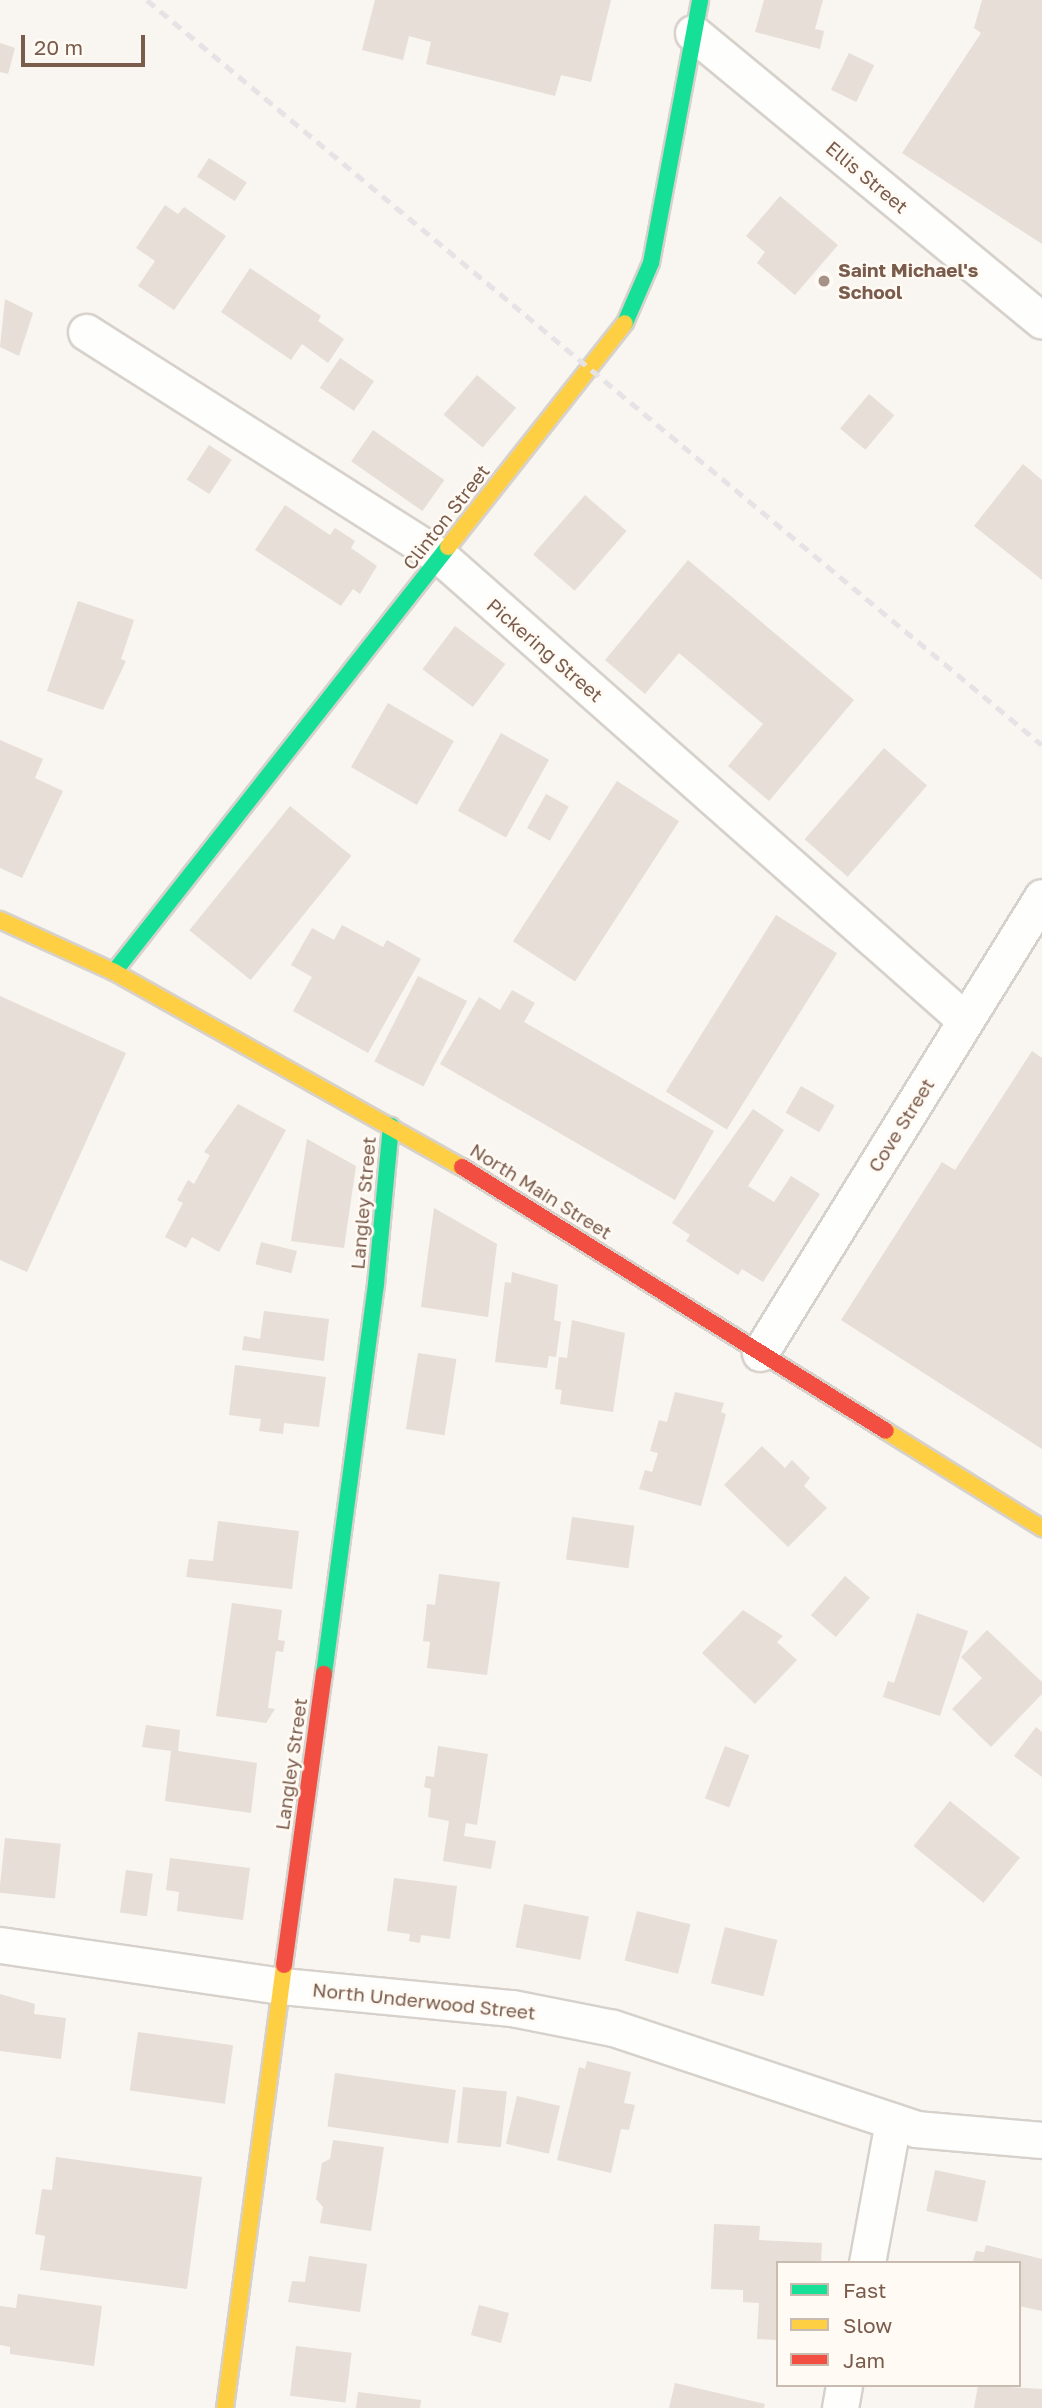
<!DOCTYPE html>
<style>
body{margin:0}
#map{position:relative;width:1042px;height:2408px;overflow:hidden;background:#f9f5f0;font-family:"Golos Text",sans-serif}
div>[style]{position:absolute}
.building>*{inset:0;background:#e6ded7;transform-origin:0 0}
.roads{filter:drop-shadow(2px 0 #d7d1cb) drop-shadow(-2px 0 #d7d1cb) drop-shadow(0 2px #d7d1cb) drop-shadow(0 -2px #d7d1cb)}
.street>*{height:35px;margin:-17.5px;padding:0 17.5px;transform-origin:17.5px;border-radius:17.5px;background:#fefefd}
.fast>*{height:16px;margin:-8px;padding:0 8px;transform-origin:8px;border-radius:8px;background:#16e098}
.slow>*{height:16px;margin:-8px;padding:0 8px;transform-origin:8px;border-radius:8px;background:#ffcf43}
.jam>*{height:16px;margin:-8px;padding:0 8px;transform-origin:8px;border-radius:8px;background:#f24e42}
.rail>*{height:5px;margin-top:-2.5px;transform-origin:0;background:repeating-linear-gradient(90deg,#e6e3e7 0 10px,transparent 0 17px)}
.dots>*{width:19px;height:19px;translate:-50% -50%;box-sizing:border-box;border:4px solid #fffaf3;border-radius:50%}
span{translate:-50% -50%;white-space:nowrap;text-align:center;line-height:1.15;-webkit-text-stroke:5px #fffaf3;paint-order:stroke}
.street-label{font-size:19px;color:#7a5c4d}
.poi-label{font-size:19px;color:#7a5c4d;font-weight:700}
.left{translate:0 -50%;text-align:left}
.legend{position:absolute;left:776px;top:2261px;width:245px;height:126px;box-sizing:border-box;background:#fffaf3;border:2px solid #cabbb1;margin:0;padding:9px 12px;list-style:none;font-size:21px;color:#7a5c4d}
.legend li{display:flex;align-items:center;gap:14px;height:35px}
.legend b{width:35px;border:2px solid #cabbb1}
.scale{position:absolute;left:21px;top:35px;width:124px;height:32px;box-sizing:border-box;border:4px solid #7a5c4d;border-top:0;padding-left:9px;font-size:21px;line-height:24px;white-space:nowrap;color:#7a5c4d;-webkit-text-stroke:5px #fffaf3;paint-order:stroke}
</style>
<div id="map">
<div class="building">
<i style="clip-path:polygon(375px 0,611px 0,591px 82px,561px 75px,555px 96px,426px 64px,431px 42px,409px 36px,403px 60px,362px 50px)"></i>
<i style="clip-path:polygon(764px 0,823px 0,815px 29px,824px 31px,820px 49px,755px 32px)"></i>
<i style="clip-path:polygon(982px 0,1042px 0,1042px 244px,902px 153px,981px 33px,974px 28px)"></i>
<i style="clip-path:polygon(0 43px,15px 48px,8px 74px,0 72px)"></i>
<i style="left:849px;top:53px;width:28px;height:41px;rotate:26deg"></i>
<i style="left:209px;top:158px;width:45px;height:22px;rotate:33deg"></i>
<i style="clip-path:polygon(780px 196px,838px 245px,795px 295px,757px 263px,765px 252px,746px 236px)"></i>
<i style="clip-path:polygon(165px 205px,178px 214px,184px 207px,226px 236px,174px 310px,138px 286px,155px 261px,136px 248px)"></i>
<i style="clip-path:polygon(250px 268px,321px 316px,318px 321px,344px 339px,328px 363px,302px 344px,291px 360px,221px 312px)"></i>
<i style="clip-path:polygon(5px 299px,33px 313px,19px 356px,0 347px)"></i>
<i style="left:340px;top:358px;width:41px;height:36px;rotate:34deg"></i>
<i style="left:477px;top:375px;width:51px;height:52px;rotate:40deg"></i>
<i style="left:869px;top:394px;width:33px;height:45px;rotate:40deg"></i>
<i style="left:373px;top:430px;width:87px;height:38px;rotate:35deg"></i>
<i style="left:209px;top:445px;width:27px;height:41px;rotate:33deg"></i>
<i style="clip-path:polygon(1023px 464px,1042px 480px,1042px 580px,974px 526px)"></i>
<i style="left:585px;top:495px;width:55px;height:79px;rotate:41deg"></i>
<i style="clip-path:polygon(285px 505px,330px 535px,335px 528px,355px 541px,351px 548px,377px 566px,360px 594px,353px 589px,341px 606px,255px 550px)"></i>
<i style="clip-path:polygon(688px 560px,854px 700px,769px 801px,728px 766px,763px 724px,679px 653px,645px 694px,605px 660px)"></i>
<i style="clip-path:polygon(78px 601px,134px 620px,121px 659px,126px 661px,103px 710px,47px 691px)"></i>
<i style="left:455px;top:626px;width:63px;height:54px;rotate:37deg"></i>
<i style="left:388px;top:703px;width:76px;height:74px;rotate:30deg"></i>
<i style="left:501px;top:733px;width:55px;height:89px;rotate:29deg"></i>
<i style="clip-path:polygon(0 740px,43px 759px,35px 778px,63px 791px,22px 878px,0 868px)"></i>
<i style="left:884px;top:748px;width:57px;height:121px;rotate:41deg"></i>
<i style="left:617px;top:781px;width:74px;height:191px;rotate:33deg"></i>
<i style="left:546px;top:794px;width:26px;height:39px;rotate:29deg"></i>
<i style="left:290px;top:806px;width:79px;height:160px;rotate:39deg"></i>
<i style="left:776px;top:915px;width:72px;height:208px;rotate:32deg"></i>
<i style="clip-path:polygon(342px 925px,383px 947px,387px 940px,421px 959px,368px 1053px,293px 1011px,312px 977px,291px 965px,312px 928px,334px 940px)"></i>
<i style="left:418px;top:976px;width:55px;height:96px;rotate:27deg"></i>
<i style="clip-path:polygon(512px 990px,535px 1003px,524px 1022px,714px 1131px,675px 1200px,440px 1064px,479px 997px,500px 1010px)"></i>
<i style="clip-path:polygon(0 996px,126px 1053px,27px 1272px,0 1260px)"></i>
<i style="clip-path:polygon(1032px 1051px,1042px 1058px,1042px 1449px,841px 1320px,942px 1162px,955px 1170px)"></i>
<i style="left:801px;top:1086px;width:39px;height:31px;rotate:30deg"></i>
<i style="clip-path:polygon(238px 1104px,286px 1130px,219px 1252px,192px 1237px,186px 1248px,165px 1237px,183px 1203px,177px 1200px,188px 1180px,194px 1184px,210px 1155px,204px 1152px)"></i>
<i style="clip-path:polygon(753px 1109px,784px 1130px,748px 1186px,774px 1202px,791px 1176px,820px 1194px,763px 1282px,742px 1269px,738px 1275px,686px 1241px,690px 1235px,672px 1223px)"></i>
<i style="clip-path:polygon(307px 1139px,356px 1166px,344px 1248px,291px 1241px)"></i>
<i style="clip-path:polygon(434px 1208px,497px 1244px,488px 1317px,421px 1307px)"></i>
<i style="left:261px;top:1242px;width:37px;height:23px;rotate:14deg"></i>
<i style="clip-path:polygon(512px 1272px,558px 1285px,554px 1320px,561px 1322px,556px 1357px,549px 1356px,547px 1368px,495px 1362px,505px 1282px,511px 1283px)"></i>
<i style="clip-path:polygon(264px 1311px,329px 1319px,324px 1361px,242px 1350px,244px 1336px,260px 1339px)"></i>
<i style="clip-path:polygon(572px 1320px,625px 1333px,613px 1412px,560px 1404px,562px 1390px,555px 1389px,559px 1357px,567px 1358px)"></i>
<i style="left:418px;top:1353px;width:39px;height:77px;rotate:9deg"></i>
<i style="clip-path:polygon(235px 1365px,326px 1377px,319px 1427px,284px 1423px,283px 1434px,259px 1431px,261px 1419px,229px 1415px)"></i>
<i style="clip-path:polygon(675px 1392px,724px 1403px,721px 1412px,726px 1414px,701px 1506px,639px 1489px,645px 1470px,652px 1472px,658px 1453px,650px 1451px,659px 1420px,667px 1422px)"></i>
<i style="clip-path:polygon(762px 1446px,785px 1468px,792px 1460px,810px 1478px,804px 1486px,827px 1508px,788px 1547px,724px 1485px)"></i>
<i style="left:572px;top:1517px;width:63px;height:43px;rotate:8deg"></i>
<i style="clip-path:polygon(218px 1521px,299px 1531px,292px 1589px,186px 1577px,189px 1559px,213px 1561px)"></i>
<i style="clip-path:polygon(439px 1574px,500px 1582px,487px 1675px,427px 1668px,430px 1642px,423px 1641px,427px 1604px,435px 1605px)"></i>
<i style="left:845px;top:1576px;width:33px;height:52px;rotate:41deg"></i>
<i style="clip-path:polygon(232px 1603px,282px 1610px,278px 1640px,285px 1641px,283px 1652px,276px 1651px,268px 1708px,275px 1709px,266px 1723px,216px 1716px)"></i>
<i style="clip-path:polygon(743px 1610px,783px 1636px,777px 1642px,797px 1660px,755px 1704px,702px 1653px)"></i>
<i style="clip-path:polygon(917px 1613px,968px 1631px,940px 1716px,883px 1697px,888px 1681px,894px 1683px)"></i>
<i style="clip-path:polygon(987px 1630px,1042px 1682px,1042px 1694px,991px 1747px,952px 1709px,982px 1678px,961px 1657px)"></i>
<i style="clip-path:polygon(146px 1725px,180px 1730px,178px 1751px,257px 1763px,251px 1813px,165px 1801px,171px 1751px,142px 1747px)"></i>
<i style="clip-path:polygon(1036px 1727px,1042px 1732px,1042px 1777px,1014px 1756px)"></i>
<i style="clip-path:polygon(438px 1746px,488px 1754px,477px 1825px,466px 1823px,464px 1836px,496px 1841px,491px 1869px,443px 1861px,449px 1821px,428px 1817px,431px 1789px,424px 1787px,426px 1776px,434px 1777px)"></i>
<i style="left:725px;top:1746px;width:26px;height:56px;rotate:21deg"></i>
<i style="left:950px;top:1801px;width:90px;height:58px;rotate:39deg"></i>
<i style="left:5px;top:1838px;width:56px;height:55px;rotate:6deg"></i>
<i style="clip-path:polygon(170px 1858px,250px 1868px,243px 1920px,177px 1911px,179px 1892px,166px 1890px)"></i>
<i style="left:126px;top:1870px;width:27px;height:43px;rotate:8deg"></i>
<i style="clip-path:polygon(394px 1878px,457px 1886px,450px 1939px,421px 1935px,420px 1943px,409px 1941px,410px 1934px,387px 1931px)"></i>
<i style="left:524px;top:1904px;width:66px;height:44px;rotate:11deg"></i>
<i style="left:637px;top:1911px;width:55px;height:51px;rotate:14deg"></i>
<i style="left:725px;top:1927px;width:54px;height:58px;rotate:14deg"></i>
<i style="clip-path:polygon(0 1994px,35px 2004px,34px 2014px,66px 2018px,61px 2059px,0 2051px)"></i>
<i style="left:138px;top:2032px;width:96px;height:59px;rotate:8deg"></i>
<i style="clip-path:polygon(587px 2061px,631px 2072px,624px 2103px,635px 2105px,629px 2130px,621px 2129px,611px 2173px,557px 2160px,579px 2067px,585px 2069px)"></i>
<i style="left:335px;top:2073px;width:122px;height:54px;rotate:8deg"></i>
<i style="left:463px;top:2087px;width:44px;height:56px;rotate:6deg"></i>
<i style="left:517px;top:2096px;width:44px;height:49px;rotate:13deg"></i>
<i style="clip-path:polygon(333px 2140px,384px 2147px,371px 2231px,320px 2223px,323px 2207px,316px 2199px,322px 2163px,330px 2159px)"></i>
<i style="clip-path:polygon(56px 2157px,202px 2177px,187px 2289px,40px 2270px,45px 2236px,35px 2234px,42px 2189px,52px 2190px)"></i>
<i style="left:935px;top:2170px;width:52px;height:42px;rotate:12deg"></i>
<i style="clip-path:polygon(714px 2224px,760px 2226px,759px 2240px,822px 2243px,821px 2263px,778px 2263px,778px 2340px,757px 2339px,759px 2303px,743px 2302px,743px 2290px,711px 2289px)"></i>
<i style="clip-path:polygon(986px 2245px,1042px 2259px,1042px 2311px,1019px 2306px,1019px 2263px,973px 2261px,976px 2251px,984px 2252px)"></i>
<i style="clip-path:polygon(309px 2256px,367px 2264px,360px 2312px,288px 2302px,292px 2281px,305px 2282px)"></i>
<i style="clip-path:polygon(18px 2294px,102px 2306px,94px 2366px,10px 2354px,10px 2347px,0 2345px,0 2306px,16px 2308px)"></i>
<i style="left:479px;top:2305px;width:31px;height:31px;rotate:15deg"></i>
<i style="left:296px;top:2346px;width:56px;height:50px;rotate:7deg"></i>
<i style="clip-path:polygon(675px 2383px,765px 2404px,764px 2408px,669px 2408px)"></i>
<i style="clip-path:polygon(978px 2385px,1042px 2389px,1042px 2408px,974px 2408px)"></i>
<i style="clip-path:polygon(358px 2392px,421px 2400px,420px 2408px,356px 2408px)"></i>
</div>
<div class="roads">
<div class="street">
<i style="left:693px;top:33px;width:452px;rotate:39.5deg"></i>
<i style="left:86px;top:332px;width:420px;rotate:32.4deg"></i>
<i style="left:441px;top:557px;width:699px;rotate:41.46deg"></i>
<i style="left:760px;top:1353px;width:536px;rotate:-58.27deg"></i>
<i style="left:0;top:1945px;width:285px;rotate:8.3deg"></i>
<i style="left:282px;top:1986px;width:231px;rotate:5.5deg"></i>
<i style="left:512px;top:2008px;width:103px;rotate:11.2deg"></i>
<i style="left:613px;top:2028px;width:319px;rotate:18.4deg"></i>
<i style="left:916px;top:2129px;width:126px;rotate:5deg"></i>
<i style="left:867px;top:2263px;width:144px;rotate:-79.6deg"></i>
<i style="left:840px;top:2408px;width:23px;rotate:-80deg"></i>
</div>
<div class="fast">
<i style="left:625px;top:323px;width:65px;rotate:-66.6deg"></i>
<i style="left:651px;top:263px;width:268px;rotate:-79.4deg"></i>
<i style="left:114px;top:972px;width:541px;rotate:-51.84deg"></i>
<i style="left:324px;top:1674px;width:393px;rotate:-82.4deg"></i>
<i style="left:376px;top:1284px;width:159px;rotate:-84.6deg"></i>
</div>
<div class="slow">
<i style="left:448px;top:547px;width:285px;rotate:-51.7deg"></i>
<i style="left:0;top:920px;width:125px;rotate:24.5deg"></i>
<i style="left:114px;top:972px;width:399px;rotate:29.3deg"></i>
<i style="left:886px;top:1431px;width:184px;rotate:31.9deg"></i>
<i style="left:225px;top:2408px;width:447px;rotate:-82.4deg"></i>
</div>
<div class="jam">
<i style="left:462px;top:1167px;width:499px;rotate:31.9deg"></i>
<i style="left:284px;top:1965px;width:294px;rotate:-82.2deg"></i>
</div>
</div>
<div class="rail">
<i style="left:147px;top:0;width:1164px;rotate:39.77deg"></i>
</div>
<div class="dots">
<i style="left:824px;top:281px;background:#a69286"></i>
</div>
<div class="street-label">
<span style="left:867px;top:177px;rotate:40deg">Ellis Street</span>
<span style="left:446px;top:517px;rotate:-52deg">Clinton Street</span>
<span style="left:545px;top:650px;rotate:41deg">Pickering Street</span>
<span style="left:901px;top:1125px;rotate:-58deg">Cove Street</span>
<span style="left:541px;top:1191px;rotate:32deg">North Main Street</span>
<span style="left:363px;top:1203px;rotate:-85deg">Langley Street</span>
<span style="left:291px;top:1764px;rotate:-82deg">Langley Street</span>
<span style="left:424px;top:2001px;rotate:6deg">North Underwood Street</span>
</div>
<div class="poi-label">
<span class="left" style="left:838px;top:281px">Saint Michael's<br>School</span>
</div>
<ul class="legend">
<li><b style="height:9px;background:#16e098"></b>Fast</li>
<li><b style="height:9px;background:#ffcf43"></b>Slow</li>
<li><b style="height:9px;background:#f24e42"></b>Jam</li>
</ul>
<div class="scale">20 m</div>
</div>
